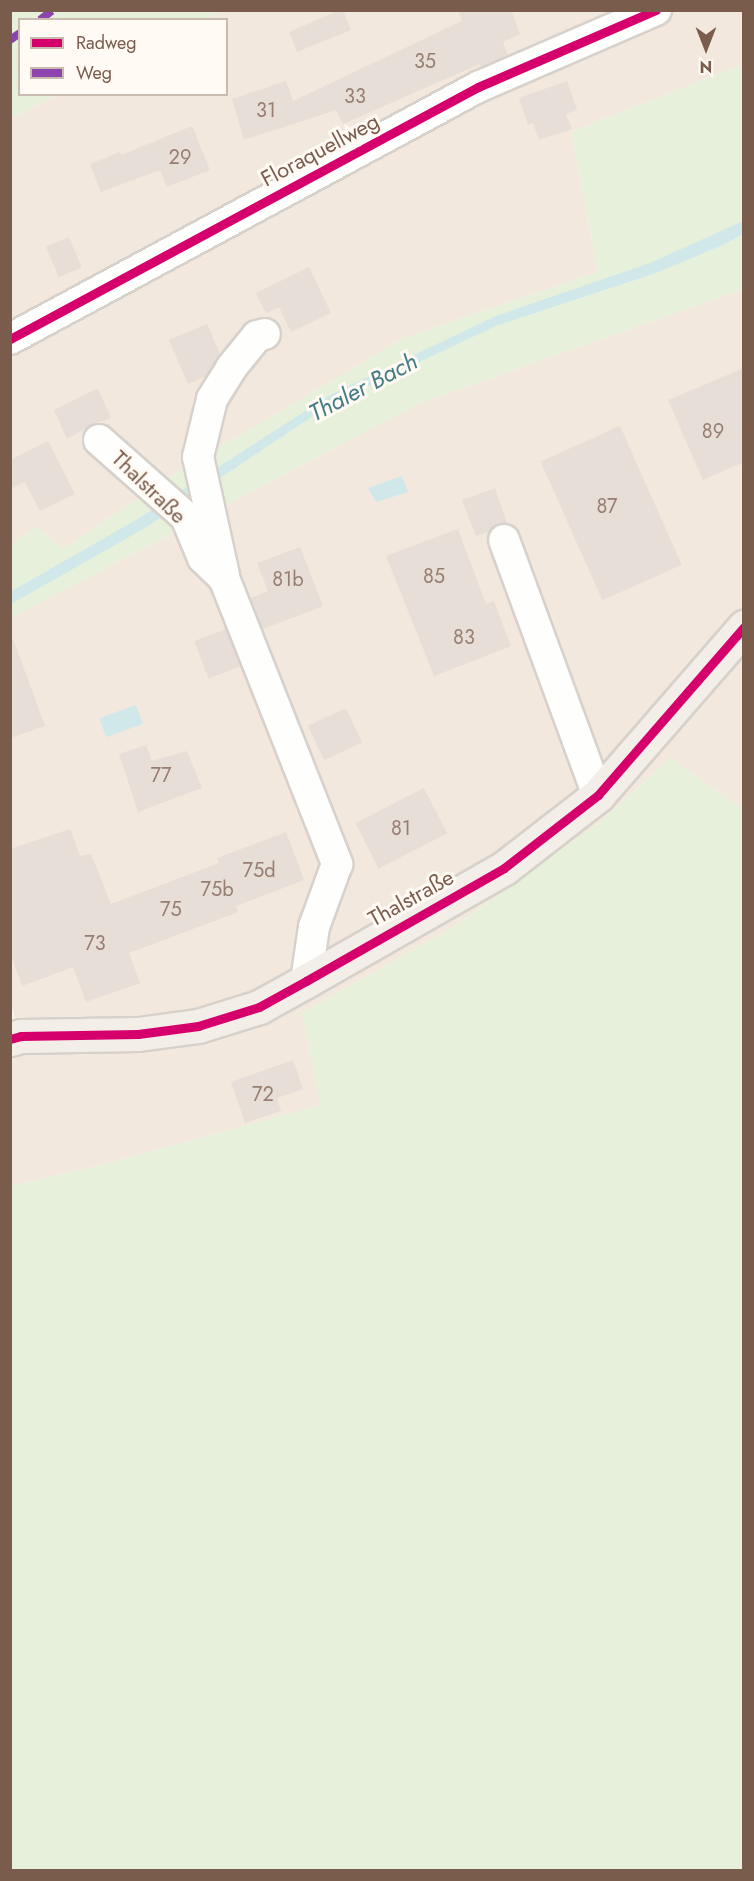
<!DOCTYPE html>
<meta charset="utf-8">
<style>
body{margin:0}
#map{position:relative;width:754px;height:1881px;overflow:hidden;background:#f9f5f0;font-family:Jost,sans-serif}
div>[style]{position:absolute}
.residential>*{inset:0;background:#f2e8de}
.green>*{inset:0;background:#e7f0db}
.water>*{inset:0;background:#d0e8ea;transform-origin:0 0}
.building>*{inset:0;background:#e6ded7;transform-origin:0 0}
.roads{filter:drop-shadow(2px 0 #d7d1cb) drop-shadow(-2px 0 #d7d1cb) drop-shadow(0 2px #d7d1cb) drop-shadow(0 -2px #d7d1cb)}
.minor>*{height:30px;margin:-15px;padding:0 15px;transform-origin:15px;border-radius:15px;background:#fefefd}
.major>*{height:33px;margin:-16.5px;padding:0 16.5px;transform-origin:16.5px;border-radius:16.5px;background:#f3eee8}
.quiet>*{height:8px;margin-top:-4px;transform-origin:0;background:repeating-linear-gradient(90deg,#8e44ad 0 15px,transparent 0 23px)}
.cycleway>*{height:9px;margin:-4.5px;padding:0 4.5px;transform-origin:4.5px;border-radius:4.5px;background:#d6006c}
span{translate:-50% -50%;white-space:nowrap;text-align:center;line-height:1.15;-webkit-text-stroke:6px #fffaf3;paint-order:stroke}
.number-label{font-size:20px;color:#977e72}
.number-label span{-webkit-text-stroke-width:0}
.street-label{font-size:22px;color:#7a5c4d}
.water-label{font-size:24px;color:#437c86;font-style:italic}
.frame{position:absolute;inset:0;border:12px solid #7a5c4d;pointer-events:none}
.legend{position:absolute;left:18px;top:18px;width:210px;height:78px;box-sizing:border-box;background:#fffaf3;border:2px solid #cabbb1;margin:0;padding:8px 10px;list-style:none;font-size:18px;color:#7a5c4d}
.legend li{display:flex;align-items:center;gap:12px;height:30px}
.legend b{width:30px;border:2px solid #cabbb1}
.north{position:absolute;left:676px;top:18px;width:60px;height:60px;-webkit-text-stroke:4px #fffaf3;paint-order:stroke;rotate:180deg;font-size:16px;font-weight:700;line-height:24px;text-align:center;color:#7a5c4d}
.north::after{content:'';display:block;margin:auto;width:21px;height:27px;background:#7a5c4d;clip-path:polygon(50% 0,100% 100%,50% 72%,0 100%)}
</style>
<div id="map">
<div class="residential">
<i style="clip-path:polygon(222px 11px,743px 11px,743px 76px,738px 66px,571px 132px,598px 272px,404px 338px,179px 471px,63px 549px,36px 526px,11px 545px,11px 118px,57px 95px,226px 94px,226px 20px,204px 19px)"></i>
<i style="clip-path:polygon(743px 289px,743px 809px,670px 758px,600px 822px,455px 926px,302px 1013px,321px 1105px,106px 1164px,11px 1186px,11px 1057px,23px 1053px,11px 1003px,11px 618px,420px 403px)"></i>
</div>
<div class="green">
<i style="clip-path:polygon(11px 10px,222px 10px,222px 11px,204px 20px,20px 20px,20px 94px,56px 95px,11px 118px)"></i>
<i style="clip-path:polygon(738px 66px,744px 76px,743px 289px,420px 403px,11px 618px,11px 545px,36px 526px,63px 549px,179px 471px,404px 338px,598px 272px,571px 132px)"></i>
<i style="clip-path:polygon(670px 758px,743px 809px,743px 1870px,11px 1870px,11px 1186px,106px 1164px,320px 1105px,302px 1013px,455px 926px,600px 822px)"></i>
</div>
<div class="water">
<i style="clip-path:polygon(743px 221px,743px 234px,723px 245px,653px 274px,498px 325px,334px 402px,145px 528px,11px 604px,10px 592px,136px 520px,330px 395px,496px 316px,650px 263px)"></i>
<i style="clip-path:polygon(402px 476px,408px 492px,376px 502px,368px 488px)"></i>
<i style="left:136px;top:705px;width:20px;height:39px;rotate:70deg"></i>
</div>
<div class="building">
<i style="clip-path:polygon(340px 10px,343px 10px,351px 30px,297px 52px,289px 32px)"></i>
<i style="clip-path:polygon(458px 10px,511px 10px,520px 34px,503px 42px,508px 55px,481px 67px,480px 64px,343px 124px,336px 110px,244px 140px,232px 99px,286px 81px,293px 101px,462px 21px)"></i>
<i style="clip-path:polygon(567px 81px,577px 110px,566px 114px,572px 129px,539px 140px,533px 123px,528px 125px,519px 98px)"></i>
<i style="clip-path:polygon(192px 126px,210px 170px,167px 187px,160px 170px,101px 192px,90px 164px,120px 152px,121px 155px)"></i>
<i style="left:69px;top:237px;width:33px;height:25px;rotate:67deg"></i>
<i style="clip-path:polygon(309px 267px,331px 313px,291px 332px,279px 307px,266px 313px,256px 293px)"></i>
<i style="clip-path:polygon(207px 324px,220px 354px,206px 376px,188px 384px,169px 340px)"></i>
<i style="clip-path:polygon(744px 368px,744px 462px,703px 480px,668px 400px)"></i>
<i style="clip-path:polygon(98px 388px,111px 418px,93px 424px,67px 439px,54px 410px)"></i>
<i style="left:620px;top:426px;width:152px;height:87px;rotate:66deg"></i>
<i style="clip-path:polygon(48px 441px,75px 494px,40px 511px,25px 482px,10px 489px,10px 460px)"></i>
<i style="clip-path:polygon(495px 488px,507px 523px,498px 524px,489px 532px,476px 536px,462px 500px)"></i>
<i style="clip-path:polygon(458px 529px,486px 604px,494px 601px,511px 646px,434px 676px,386px 556px)"></i>
<i style="clip-path:polygon(300px 547px,323px 606px,263px 629px,251px 598px,268px 591px,257px 563px)"></i>
<i style="left:226px;top:629px;width:40px;height:34px;rotate:69deg"></i>
<i style="clip-path:polygon(10px 639px,13px 639px,45px 726px,10px 738px)"></i>
<i style="left:346px;top:708px;width:38px;height:42px;rotate:65deg"></i>
<i style="clip-path:polygon(146px 745px,152px 761px,187px 751px,202px 788px,138px 812px,119px 754px)"></i>
<i style="left:424px;top:788px;width:51px;height:77px;rotate:63deg"></i>
<i style="clip-path:polygon(70px 829px,80px 856px,91px 854px,111px 904px,219px 863px,217px 858px,286px 832px,304px 880px,236px 906px,238px 912px,129px 953px,140px 983px,86px 1002px,73px 967px,22px 986px,10px 953px,10px 849px)"></i>
<i style="clip-path:polygon(293px 1060px,303px 1089px,277px 1098px,281px 1111px,245px 1123px,231px 1082px)"></i>
</div>
<div class="roads">
<div class="minor">
<i style="left:10px;top:339px;width:532px;rotate:-28.3deg"></i>
<i style="left:478px;top:87px;width:194px;rotate:-23.4deg"></i>
<i style="left:99px;top:440px;width:116px;rotate:41.5deg"></i>
<i style="left:186px;top:517px;width:44px;rotate:67.5deg"></i>
<i style="left:203px;top:558px;width:29px;rotate:44deg"></i>
<i style="left:224px;top:578px;width:308px;rotate:68.4deg"></i>
<i style="left:337px;top:864px;width:67px;rotate:110.1deg"></i>
<i style="left:314px;top:927px;width:55px;rotate:98.4deg"></i>
<i style="left:504px;top:540px;width:272px;rotate:69.8deg"></i>
<i style="left:224px;top:575px;width:121px;rotate:-102.4deg"></i>
<i style="left:198px;top:457px;width:60px;rotate:-76.4deg"></i>
<i style="left:212px;top:399px;width:36px;rotate:-58deg"></i>
<i style="left:231px;top:368px;width:41px;rotate:-50.9deg"></i>
<i style="left:257px;top:336px;width:8px;rotate:-14deg"></i>
</div>
<div class="major">
<i style="left:10px;top:1039px;width:11px;rotate:-15deg"></i>
<i style="left:21px;top:1036px;width:117px;rotate:-1deg"></i>
<i style="left:138px;top:1034px;width:61px;rotate:-7.6deg"></i>
<i style="left:198px;top:1026px;width:64px;rotate:-17.3deg"></i>
<i style="left:259px;top:1007px;width:54px;rotate:-29deg"></i>
<i style="left:306px;top:981px;width:228px;rotate:-29.7deg"></i>
<i style="left:504px;top:868px;width:119px;rotate:-37.8deg"></i>
<i style="left:598px;top:795px;width:223px;rotate:-49deg"></i>
</div>
</div>
<div class="quiet">
<i style="left:40px;top:20px;width:16px;rotate:-38deg"></i>
<i style="left:10px;top:40px;width:12px;rotate:-35deg"></i>
</div>
<div class="cycleway">
<i style="left:10px;top:339px;width:532px;rotate:-28.3deg"></i>
<i style="left:478px;top:87px;width:194px;rotate:-23.4deg"></i>
<i style="left:10px;top:1039px;width:11px;rotate:-15deg"></i>
<i style="left:21px;top:1036px;width:117px;rotate:-1deg"></i>
<i style="left:138px;top:1034px;width:61px;rotate:-7.6deg"></i>
<i style="left:198px;top:1026px;width:64px;rotate:-17.3deg"></i>
<i style="left:259px;top:1007px;width:54px;rotate:-29deg"></i>
<i style="left:306px;top:981px;width:228px;rotate:-29.7deg"></i>
<i style="left:504px;top:868px;width:119px;rotate:-37.8deg"></i>
<i style="left:598px;top:795px;width:223px;rotate:-49deg"></i>
</div>
<div class="number-label">
<span style="left:425px;top:61px">35</span>
<span style="left:355px;top:96px">33</span>
<span style="left:266px;top:110px">31</span>
<span style="left:180px;top:157px">29</span>
<span style="left:713px;top:431px">89</span>
<span style="left:607px;top:506px">87</span>
<span style="left:434px;top:576px">85</span>
<span style="left:288px;top:579px">81b</span>
<span style="left:464px;top:637px">83</span>
<span style="left:161px;top:775px">77</span>
<span style="left:401px;top:828px">81</span>
<span style="left:259px;top:870px">75d</span>
<span style="left:217px;top:889px">75b</span>
<span style="left:171px;top:909px">75</span>
<span style="left:95px;top:943px">73</span>
<span style="left:263px;top:1094px">72</span>
</div>
<div class="street-label">
<span style="left:320px;top:150px;rotate:-28deg">Floraquellweg</span>
<span style="left:149px;top:487px;rotate:44deg">Thalstraße</span>
<span style="left:411px;top:898px;rotate:-29deg">Thalstraße</span>
</div>
<div class="water-label">
<span style="left:363px;top:387px;rotate:-28deg">Thaler Bach</span>
</div>
<div class="frame"></div>
<ul class="legend">
<li><b style="height:8px;background:#d6006c"></b>Radweg</li>
<li><b style="height:8px;background:#8e44ad"></b>Weg</li>
</ul>
<div class="north">N</div>
</div>
